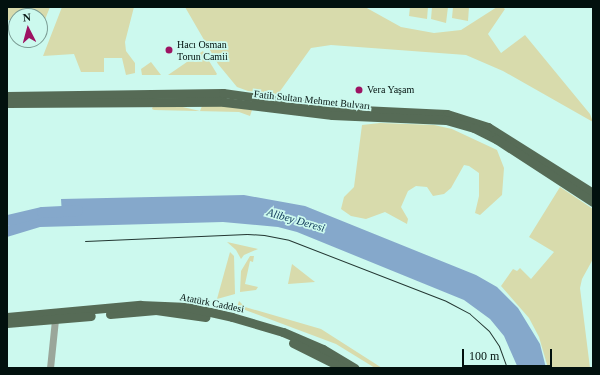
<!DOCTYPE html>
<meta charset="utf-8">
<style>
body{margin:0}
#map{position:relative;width:600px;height:375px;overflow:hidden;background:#ccf9ee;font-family:Georgia,serif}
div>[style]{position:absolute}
.green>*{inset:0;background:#d8dbac}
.water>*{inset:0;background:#85a8cb}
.river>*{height:11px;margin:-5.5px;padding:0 5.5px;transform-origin:5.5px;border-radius:5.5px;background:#85a8cb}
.minor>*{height:7px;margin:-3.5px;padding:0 3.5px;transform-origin:3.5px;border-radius:3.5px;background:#9aa69a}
.major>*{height:9px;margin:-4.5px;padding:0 4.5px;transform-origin:4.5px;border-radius:4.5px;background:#566b56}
.tram>*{height:1px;margin:-0.5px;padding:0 0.5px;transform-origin:0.5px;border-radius:0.5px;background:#233732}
.dots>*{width:11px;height:11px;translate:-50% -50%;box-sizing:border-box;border:2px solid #ccf9ee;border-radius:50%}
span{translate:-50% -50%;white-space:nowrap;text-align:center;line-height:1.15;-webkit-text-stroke:3.5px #ccf9ee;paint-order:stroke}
.poi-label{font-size:10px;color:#02110e}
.left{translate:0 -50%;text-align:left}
.street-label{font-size:10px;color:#02110e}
.water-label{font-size:11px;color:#073053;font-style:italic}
.frame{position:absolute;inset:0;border:8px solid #02110e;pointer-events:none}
.north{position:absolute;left:8px;top:8px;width:40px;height:40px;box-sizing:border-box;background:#ccf9ee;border:1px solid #7b9c94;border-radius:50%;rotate:354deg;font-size:11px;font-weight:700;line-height:16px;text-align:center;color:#02110e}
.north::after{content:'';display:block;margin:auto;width:14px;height:18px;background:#9d1362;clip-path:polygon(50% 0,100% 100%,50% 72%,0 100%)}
.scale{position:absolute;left:462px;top:349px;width:90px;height:18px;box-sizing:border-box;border:2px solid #02110e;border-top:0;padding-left:5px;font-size:12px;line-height:14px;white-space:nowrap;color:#02110e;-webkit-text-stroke:3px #ccf9ee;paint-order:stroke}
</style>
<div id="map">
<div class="green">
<i style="clip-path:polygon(7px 7px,26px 8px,50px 7px,40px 32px,40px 16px,16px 16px,16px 20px,7px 20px)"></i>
<i style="clip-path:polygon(62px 7px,134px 7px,125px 42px,126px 51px,135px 63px,135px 73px,126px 75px,122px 58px,104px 58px,104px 72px,81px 72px,74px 54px,43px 56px)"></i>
<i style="clip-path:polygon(185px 7px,365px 7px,401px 27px,434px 33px,461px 30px,497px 7px,502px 7px,505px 9px,488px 34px,501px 53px,525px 35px,590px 114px,593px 122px,503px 71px,466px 55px,331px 45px,311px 48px,278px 94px,248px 91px,237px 87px,218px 64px)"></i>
<i style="clip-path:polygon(410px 7px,428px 7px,427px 19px,409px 16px)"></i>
<i style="clip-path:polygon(432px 7px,448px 7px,446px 23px,431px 19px)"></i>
<i style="clip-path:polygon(453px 7px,469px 7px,468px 21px,452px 18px)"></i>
<i style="clip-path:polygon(203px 51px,217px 74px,216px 75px,168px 75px)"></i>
<i style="clip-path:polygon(151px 62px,161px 75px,142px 75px,141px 69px)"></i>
<i style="clip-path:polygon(174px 105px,200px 111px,202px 106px,214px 105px,252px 110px,250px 116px,239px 112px,154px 110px,152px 109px,153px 106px)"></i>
<i style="clip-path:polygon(380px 123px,434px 125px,452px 129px,497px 150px,504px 168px,502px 195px,480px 215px,475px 213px,479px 196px,479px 173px,469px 166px,464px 165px,451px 188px,444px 194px,433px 196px,427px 187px,416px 186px,408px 191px,401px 207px,408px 219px,407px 224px,385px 212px,366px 219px,351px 216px,341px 209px,344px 197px,354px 187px,362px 125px)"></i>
<i style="clip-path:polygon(560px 187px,593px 209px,593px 259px,582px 279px,580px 288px,590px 368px,548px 368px,539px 337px,529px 318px,501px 286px,513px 269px,517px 271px,520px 268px,531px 279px,554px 252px,529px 237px)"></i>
<i style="clip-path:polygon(227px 242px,258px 249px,244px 255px,241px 259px,236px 250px)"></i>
<i style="clip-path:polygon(230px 252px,234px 256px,235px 294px,217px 299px)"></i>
<i style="clip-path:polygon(250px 256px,254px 256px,253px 262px,250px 261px,245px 284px,258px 287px,256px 290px,240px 292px,241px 271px)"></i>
<i style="clip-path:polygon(292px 264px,315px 282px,288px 284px)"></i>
<i style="clip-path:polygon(239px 301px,245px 307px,321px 329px,382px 368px,375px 368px,336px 344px,237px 307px)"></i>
</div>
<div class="water">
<i style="clip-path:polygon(244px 195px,305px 206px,476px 275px,497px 287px,518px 308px,540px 344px,546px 368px,518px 368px,504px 336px,490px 319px,464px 300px,297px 232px,278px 227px,223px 222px,40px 227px,7px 237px,7px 226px,29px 218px,62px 215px,61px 199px)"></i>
</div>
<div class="river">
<i style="left:7px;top:220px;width:36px;rotate:-13deg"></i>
<i style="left:42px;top:212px;width:35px;rotate:-3deg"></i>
</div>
<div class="minor">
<i style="left:50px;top:368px;width:48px;rotate:-84.1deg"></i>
</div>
<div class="major">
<i style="left:7px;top:96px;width:216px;rotate:-0.8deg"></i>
<i style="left:223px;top:93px;width:118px;rotate:7.8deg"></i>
<i style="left:340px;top:109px;width:107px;rotate:2.7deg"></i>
<i style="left:447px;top:114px;width:43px;rotate:17.6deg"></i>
<i style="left:488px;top:127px;width:124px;rotate:32.2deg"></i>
<i style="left:7px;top:103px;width:217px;rotate:-0.3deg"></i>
<i style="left:224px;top:102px;width:109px;rotate:6.9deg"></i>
<i style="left:332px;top:115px;width:114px;rotate:2.5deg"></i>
<i style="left:446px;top:120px;width:29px;rotate:16deg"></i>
<i style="left:474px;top:128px;width:25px;rotate:27deg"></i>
<i style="left:496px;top:139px;width:116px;rotate:33deg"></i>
<i style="left:110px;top:314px;width:46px;rotate:-5deg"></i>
<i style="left:156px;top:310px;width:50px;rotate:8deg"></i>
<i style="left:7px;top:317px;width:134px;rotate:-5.2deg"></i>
<i style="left:140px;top:305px;width:48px;rotate:2.4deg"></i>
<i style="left:188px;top:307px;width:45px;rotate:12.8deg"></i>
<i style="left:232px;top:317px;width:53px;rotate:16.4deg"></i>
<i style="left:283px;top:332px;width:43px;rotate:23deg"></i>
<i style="left:323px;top:349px;width:37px;rotate:31deg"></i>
<i style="left:7px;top:323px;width:84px;rotate:-4.8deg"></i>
<i style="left:293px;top:343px;width:56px;rotate:26.6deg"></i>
</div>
<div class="tram">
<i style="left:85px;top:241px;width:162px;rotate:-2.5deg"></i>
<i style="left:247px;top:234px;width:17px;rotate:3deg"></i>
<i style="left:264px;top:235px;width:25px;rotate:11deg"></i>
<i style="left:289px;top:240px;width:168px;rotate:21.2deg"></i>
<i style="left:446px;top:301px;width:27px;rotate:28deg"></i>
<i style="left:470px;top:314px;width:25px;rotate:42deg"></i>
<i style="left:489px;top:331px;width:18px;rotate:56deg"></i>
<i style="left:499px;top:346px;width:23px;rotate:70deg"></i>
</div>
<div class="dots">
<i style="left:169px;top:50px;background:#9d1362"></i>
<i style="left:359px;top:90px;background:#9d1362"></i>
</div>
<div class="poi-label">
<span class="left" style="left:177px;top:50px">Hacı Osman<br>Torun Camii</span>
<span class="left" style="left:367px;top:90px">Vera Yaşam</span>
</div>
<div class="street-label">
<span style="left:312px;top:100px;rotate:6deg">Fatih Sultan Mehmet Bulvarı</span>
<span style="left:212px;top:303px;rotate:11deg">Atatürk Caddesi</span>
</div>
<div class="water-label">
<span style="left:296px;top:220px;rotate:16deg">Alibey Deresi</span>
</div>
<div class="frame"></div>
<div class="north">N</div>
<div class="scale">100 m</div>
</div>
